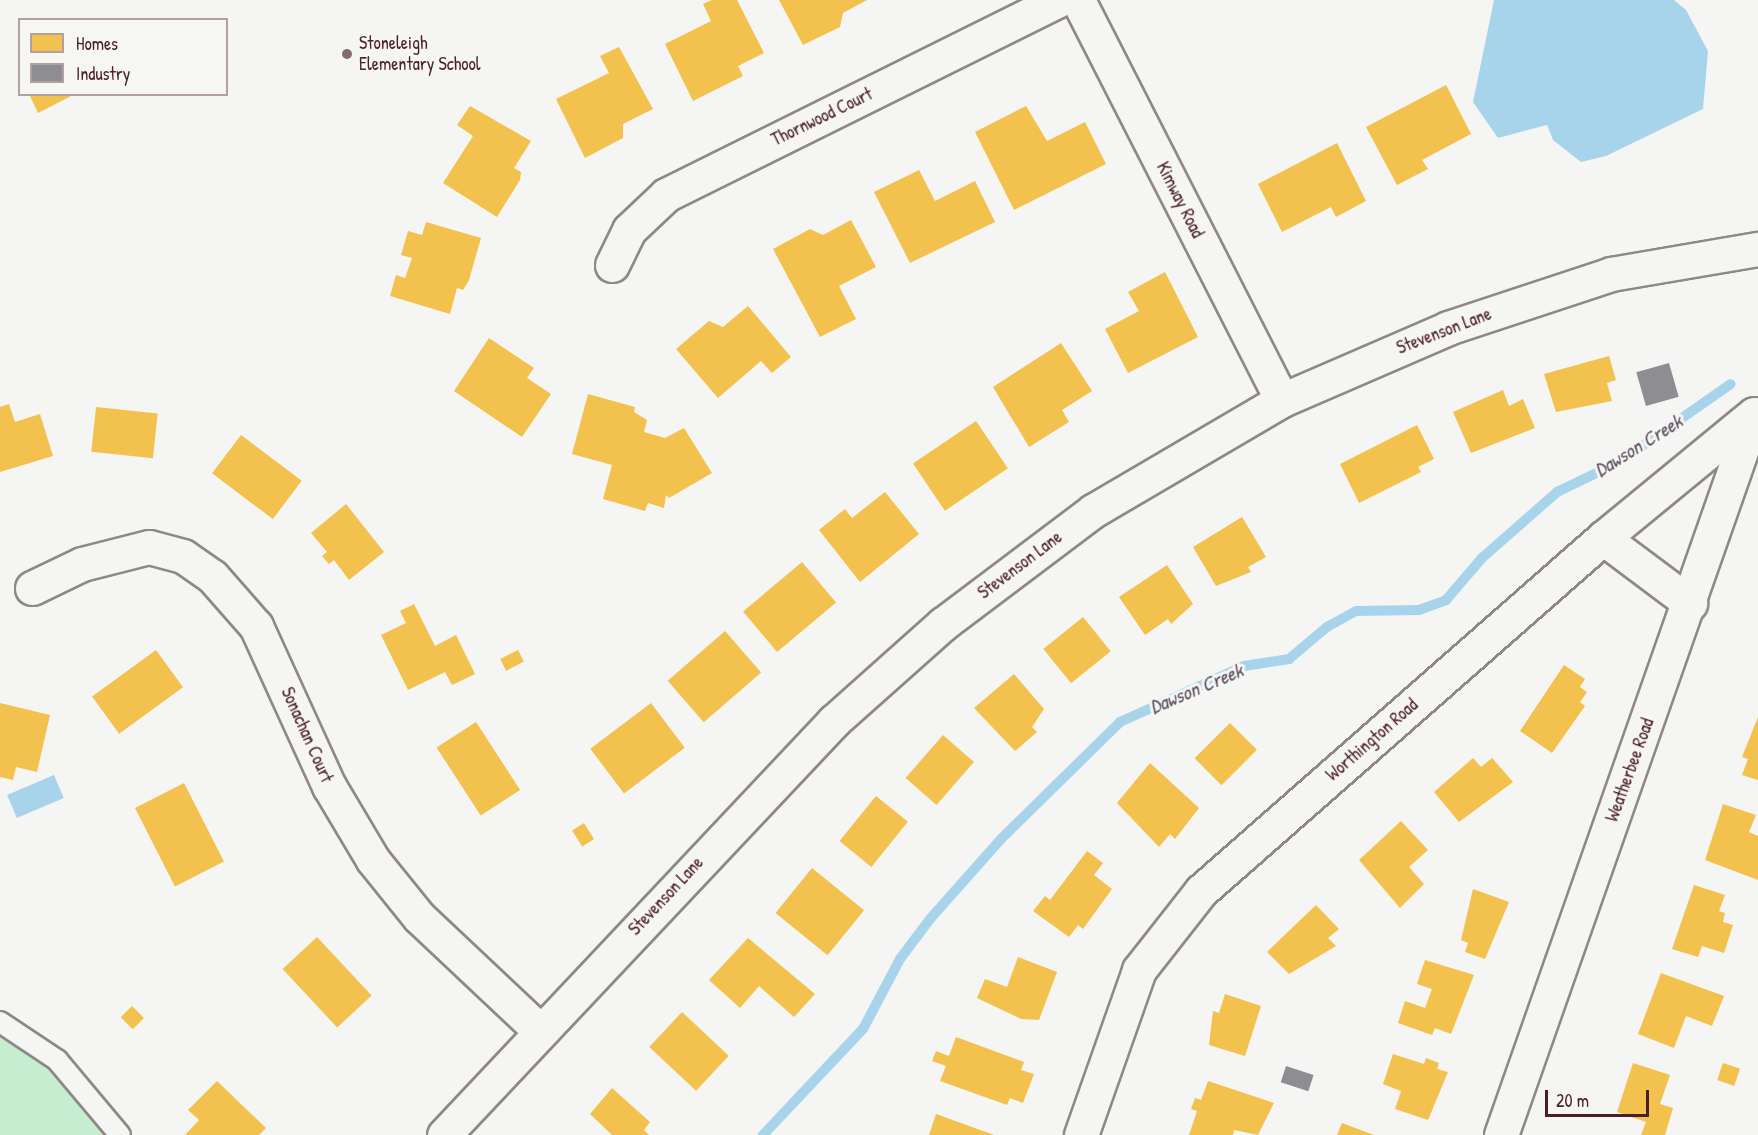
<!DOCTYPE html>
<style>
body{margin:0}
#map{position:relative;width:1758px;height:1135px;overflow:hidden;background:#f5f5f3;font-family:"Patrick Hand",sans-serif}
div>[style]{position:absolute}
.green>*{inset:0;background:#c6eed1}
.water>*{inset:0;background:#a8d4eb;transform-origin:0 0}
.homes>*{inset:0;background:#f2c14e;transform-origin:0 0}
.industry>*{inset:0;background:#8d8d92;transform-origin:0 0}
.stream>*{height:10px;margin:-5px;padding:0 5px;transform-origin:5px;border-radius:5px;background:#a8d4eb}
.roads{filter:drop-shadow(2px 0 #8f8788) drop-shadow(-2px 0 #8f8788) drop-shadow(0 2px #8f8788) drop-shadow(0 -2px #8f8788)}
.lane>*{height:20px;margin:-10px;padding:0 10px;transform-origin:10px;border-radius:10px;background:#f5f5f3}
.street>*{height:33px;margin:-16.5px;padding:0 16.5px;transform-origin:16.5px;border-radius:16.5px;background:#f5f5f3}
.secondary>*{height:33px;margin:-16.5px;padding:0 16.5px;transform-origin:16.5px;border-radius:16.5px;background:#f5f5f3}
.dots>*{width:16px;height:16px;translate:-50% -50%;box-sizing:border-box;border:3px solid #f6f6f2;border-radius:50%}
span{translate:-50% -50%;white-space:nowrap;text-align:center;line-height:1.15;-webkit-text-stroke:6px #f6f6f2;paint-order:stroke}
.poi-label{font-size:18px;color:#4a1f2b}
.left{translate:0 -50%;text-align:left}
.street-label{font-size:18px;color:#4a1f2b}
.water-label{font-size:20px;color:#5c5164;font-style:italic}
.legend{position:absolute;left:18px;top:18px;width:210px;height:78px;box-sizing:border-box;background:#f6f6f2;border:2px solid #b1a0a2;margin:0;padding:8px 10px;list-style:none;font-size:18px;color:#4a1f2b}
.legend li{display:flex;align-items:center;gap:12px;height:30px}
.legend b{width:30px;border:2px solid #b1a0a2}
.scale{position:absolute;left:1545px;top:1090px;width:104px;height:27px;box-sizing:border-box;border:3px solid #4a1f2b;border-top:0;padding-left:8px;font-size:18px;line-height:21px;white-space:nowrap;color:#4a1f2b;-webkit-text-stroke:4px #f6f6f2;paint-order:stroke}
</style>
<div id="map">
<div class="green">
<i style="clip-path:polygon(0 1021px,114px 1135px,0 1135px)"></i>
</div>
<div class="water">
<i style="clip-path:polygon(1494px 0,1674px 0,1686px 10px,1708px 51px,1703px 109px,1606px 156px,1581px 162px,1553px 140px,1547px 125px,1498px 138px,1473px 102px)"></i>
<i style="left:54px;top:775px;width:25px;height:51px;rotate:67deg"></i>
</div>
<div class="homes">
<i style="clip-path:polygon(712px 0,737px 0,764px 53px,738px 66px,743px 76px,693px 101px,665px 44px,711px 21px,703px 4px)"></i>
<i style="clip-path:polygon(779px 0,867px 0,843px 13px,840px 27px,803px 45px)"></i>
<i style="clip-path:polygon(619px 47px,653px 109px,623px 124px,623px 138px,585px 158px,556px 99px,609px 73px,600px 56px)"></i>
<i style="clip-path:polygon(1446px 85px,1471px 134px,1422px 160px,1428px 169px,1397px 185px,1366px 127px)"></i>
<i style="clip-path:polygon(29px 94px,75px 94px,38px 113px)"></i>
<i style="clip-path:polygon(470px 106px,531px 141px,514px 168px,521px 172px,520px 180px,497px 217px,443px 183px,473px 136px,457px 125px)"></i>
<i style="clip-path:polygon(1026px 106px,1047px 141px,1085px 122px,1106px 164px,1014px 210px,975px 132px)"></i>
<i style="clip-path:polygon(1337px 143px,1366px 201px,1336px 217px,1331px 207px,1282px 232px,1258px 184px)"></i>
<i style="clip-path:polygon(919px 170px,935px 201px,975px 181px,995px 222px,910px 263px,874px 192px)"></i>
<i style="clip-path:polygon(851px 220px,876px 267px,839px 286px,856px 319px,820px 337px,773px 249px,810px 229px,823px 235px)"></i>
<i style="clip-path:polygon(426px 222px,481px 238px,469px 280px,463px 290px,457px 288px,450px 314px,390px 296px,396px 275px,405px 278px,412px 258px,401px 255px,408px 231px,422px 235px)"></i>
<i style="clip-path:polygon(1165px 272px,1198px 337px,1128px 373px,1105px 329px,1139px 311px,1128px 292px)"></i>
<i style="clip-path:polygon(748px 306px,791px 357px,772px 373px,761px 361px,718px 398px,676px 349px,709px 321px,723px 327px)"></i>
<i style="clip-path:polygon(489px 338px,534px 368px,527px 378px,551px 394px,522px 437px,454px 391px)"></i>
<i style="clip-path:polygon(1061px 343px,1092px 391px,1062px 410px,1069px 422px,1029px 447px,993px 387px)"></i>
<i style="clip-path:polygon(1609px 356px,1616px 380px,1607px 383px,1612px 401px,1556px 412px,1544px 374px)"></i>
<i style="clip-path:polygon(1503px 390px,1509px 406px,1523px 399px,1535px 428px,1471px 453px,1453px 412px)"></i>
<i style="clip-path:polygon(588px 394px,635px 407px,634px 412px,647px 420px,644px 432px,665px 438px,684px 428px,712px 473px,669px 498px,666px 495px,664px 508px,648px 503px,645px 511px,603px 499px,612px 465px,572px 454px)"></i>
<i style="clip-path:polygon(9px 404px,15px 422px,40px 414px,53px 456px,0 472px,0 407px)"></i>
<i style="left:96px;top:407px;width:62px;height:45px;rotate:6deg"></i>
<i style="left:976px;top:421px;width:57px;height:76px;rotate:56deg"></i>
<i style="clip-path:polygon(1417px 425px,1434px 459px,1418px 467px,1421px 472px,1359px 503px,1340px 464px)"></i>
<i style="left:241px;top:435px;width:76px;height:48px;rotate:37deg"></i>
<i style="clip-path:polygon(885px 492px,919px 534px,860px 582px,819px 530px,845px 509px,852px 518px)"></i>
<i style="clip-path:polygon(346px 504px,384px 552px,349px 580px,334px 560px,329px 564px,322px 556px,327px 552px,311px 533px)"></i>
<i style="clip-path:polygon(1242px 517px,1266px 557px,1248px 567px,1251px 572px,1216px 586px,1193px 547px)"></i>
<i style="left:802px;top:562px;width:53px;height:77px;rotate:50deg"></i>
<i style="clip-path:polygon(1167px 565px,1193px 604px,1171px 624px,1168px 619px,1145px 635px,1119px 597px)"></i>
<i style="clip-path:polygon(414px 604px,435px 646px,456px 635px,475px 674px,452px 685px,445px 672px,408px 690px,381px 635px,406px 623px,400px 611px)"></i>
<i style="left:1083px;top:617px;width:44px;height:51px;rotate:51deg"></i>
<i style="left:725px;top:631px;width:55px;height:76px;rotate:49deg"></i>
<i style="left:156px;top:650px;width:46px;height:79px;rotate:54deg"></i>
<i style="left:518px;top:650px;width:13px;height:20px;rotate:63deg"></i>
<i style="clip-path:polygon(1564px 665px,1585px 679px,1580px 687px,1587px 692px,1580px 702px,1585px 706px,1552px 753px,1520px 731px)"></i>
<i style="clip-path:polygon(1014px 674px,1044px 709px,1032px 727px,1037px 732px,1015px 751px,974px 708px)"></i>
<i style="clip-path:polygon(0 703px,50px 715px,37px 772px,16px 767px,13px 780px,0 777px)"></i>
<i style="left:651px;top:703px;width:56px;height:76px;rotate:53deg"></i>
<i style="clip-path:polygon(1758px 717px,1758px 780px,1742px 775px,1748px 759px,1742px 757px)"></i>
<i style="left:476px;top:722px;width:81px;height:47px;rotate:57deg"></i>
<i style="left:1230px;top:723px;width:38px;height:50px;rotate:45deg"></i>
<i style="left:943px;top:735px;width:41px;height:57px;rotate:41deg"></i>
<i style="clip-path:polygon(1473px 758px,1481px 767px,1492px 758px,1513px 782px,1459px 822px,1434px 792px)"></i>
<i style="clip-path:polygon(1150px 763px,1199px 808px,1175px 839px,1170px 834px,1159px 847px,1117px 803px)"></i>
<i style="left:184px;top:783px;width:88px;height:55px;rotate:63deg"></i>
<i style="left:876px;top:796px;width:41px;height:58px;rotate:39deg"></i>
<i style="clip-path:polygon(1723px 804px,1756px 815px,1749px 832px,1758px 836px,1758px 880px,1705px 860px)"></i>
<i style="clip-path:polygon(1401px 821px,1428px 850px,1409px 867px,1424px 884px,1400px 908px,1359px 860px)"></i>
<i style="left:584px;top:823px;width:19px;height:14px;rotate:58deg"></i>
<i style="clip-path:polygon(1087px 851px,1103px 863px,1094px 875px,1112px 889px,1083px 929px,1078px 925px,1069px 937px,1033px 911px,1045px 896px,1050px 900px)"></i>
<i style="left:812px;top:868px;width:67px;height:58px;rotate:39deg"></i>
<i style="clip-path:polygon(1694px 885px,1725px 895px,1719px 911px,1725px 913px,1723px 922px,1733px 925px,1724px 953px,1702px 946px,1698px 957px,1672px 949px)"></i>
<i style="clip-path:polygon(1473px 889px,1509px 902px,1485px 959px,1465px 952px,1468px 943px,1461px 940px)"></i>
<i style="clip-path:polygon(1316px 905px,1339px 929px,1328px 938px,1336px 946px,1289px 974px,1267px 952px)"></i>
<i style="left:317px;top:937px;width:80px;height:47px;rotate:47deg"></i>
<i style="clip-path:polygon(748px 938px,815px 994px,794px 1017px,759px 986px,740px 1008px,709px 980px)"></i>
<i style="clip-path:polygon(1018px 957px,1057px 972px,1039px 1020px,1021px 1019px,977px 998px,985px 979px,1007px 987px)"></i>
<i style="clip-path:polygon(1425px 960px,1474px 975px,1451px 1034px,1435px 1028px,1432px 1035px,1398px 1023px,1405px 1001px,1425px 1008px,1432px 989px,1417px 984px)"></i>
<i style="clip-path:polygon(1661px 973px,1724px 996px,1712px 1026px,1686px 1016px,1674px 1048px,1638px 1034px)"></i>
<i style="clip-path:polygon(1225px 994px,1261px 1006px,1245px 1056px,1209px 1045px,1213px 1011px,1219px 1013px)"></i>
<i style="left:132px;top:1006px;width:17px;height:16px;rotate:45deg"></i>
<i style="left:682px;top:1012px;width:64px;height:48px;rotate:43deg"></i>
<i style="clip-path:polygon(956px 1037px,1024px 1062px,1021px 1070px,1034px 1074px,1023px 1103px,1010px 1098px,1007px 1105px,940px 1081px,946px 1066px,932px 1061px,936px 1051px,949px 1056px)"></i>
<i style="clip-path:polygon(1393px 1054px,1424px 1064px,1426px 1058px,1439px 1063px,1437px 1069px,1448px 1072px,1428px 1120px,1395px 1109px,1401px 1091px,1383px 1084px)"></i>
<i style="clip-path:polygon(1633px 1063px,1670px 1075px,1660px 1104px,1673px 1108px,1665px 1135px,1641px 1135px,1646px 1122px,1617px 1112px)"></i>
<i style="left:1723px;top:1063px;width:18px;height:18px;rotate:19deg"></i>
<i style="clip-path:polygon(217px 1081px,266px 1128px,259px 1135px,185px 1135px,199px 1120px,188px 1110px)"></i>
<i style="clip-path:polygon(1208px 1081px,1274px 1103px,1258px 1135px,1234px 1130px,1233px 1135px,1189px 1135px,1197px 1111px,1191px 1109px,1195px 1098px,1201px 1100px)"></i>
<i style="clip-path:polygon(612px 1088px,650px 1122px,644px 1130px,649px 1135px,612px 1135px,590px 1114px)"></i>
<i style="clip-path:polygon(936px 1114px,994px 1135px,929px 1135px)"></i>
<i style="clip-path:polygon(1342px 1123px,1374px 1135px,1337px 1135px)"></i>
</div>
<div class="industry">
<i style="left:1669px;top:363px;width:35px;height:34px;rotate:74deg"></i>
<i style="left:1286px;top:1066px;width:29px;height:17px;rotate:18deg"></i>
</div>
<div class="stream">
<i style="left:763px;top:1135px;width:146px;rotate:-46.7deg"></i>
<i style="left:863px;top:1029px;width:79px;rotate:-62.1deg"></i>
<i style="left:900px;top:959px;width:50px;rotate:-53.1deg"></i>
<i style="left:930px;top:919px;width:107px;rotate:-48.4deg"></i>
<i style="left:1001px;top:839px;width:167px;rotate:-44.5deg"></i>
<i style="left:1120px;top:722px;width:136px;rotate:-24.3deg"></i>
<i style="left:1244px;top:666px;width:46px;rotate:-8.8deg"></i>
<i style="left:1289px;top:659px;width:50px;rotate:-40.1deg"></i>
<i style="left:1327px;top:627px;width:33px;rotate:-29deg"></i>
<i style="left:1356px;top:611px;width:63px;rotate:-0.9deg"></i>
<i style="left:1419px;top:610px;width:29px;rotate:-20deg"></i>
<i style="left:1446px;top:600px;width:55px;rotate:-49.4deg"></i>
<i style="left:1482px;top:558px;width:100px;rotate:-41.3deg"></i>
<i style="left:1557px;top:492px;width:69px;rotate:-25.8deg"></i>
<i style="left:1619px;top:462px;width:136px;rotate:-34.9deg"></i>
</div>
<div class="roads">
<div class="lane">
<i style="left:0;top:1022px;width:69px;rotate:33.7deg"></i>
<i style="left:57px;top:1060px;width:98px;rotate:50deg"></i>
</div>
<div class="street">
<i style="left:1078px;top:0;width:449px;rotate:63deg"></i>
<i style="left:612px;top:265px;width:39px;rotate:-64deg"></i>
<i style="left:629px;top:230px;width:51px;rotate:-43.4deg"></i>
<i style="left:666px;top:195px;width:439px;rotate:-26.4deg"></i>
<i style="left:1603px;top:538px;width:109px;rotate:36.8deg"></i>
<i style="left:32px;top:588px;width:55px;rotate:-25.6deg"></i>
<i style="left:82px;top:564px;width:69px;rotate:-14.2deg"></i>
<i style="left:149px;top:547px;width:35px;rotate:15deg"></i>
<i style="left:183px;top:556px;width:35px;rotate:35deg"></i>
<i style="left:212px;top:576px;width:67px;rotate:48.7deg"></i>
<i style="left:256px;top:626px;width:176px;rotate:65.5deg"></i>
<i style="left:329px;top:786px;width:86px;rotate:59.3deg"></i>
<i style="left:373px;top:860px;width:73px;rotate:51.1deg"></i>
<i style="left:419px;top:917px;width:166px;rotate:43.3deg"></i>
<i style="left:1081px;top:1135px;width:175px;rotate:-70.6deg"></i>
<i style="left:1139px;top:970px;width:100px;rotate:-51.9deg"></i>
<i style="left:1201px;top:891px;width:535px;rotate:-41.29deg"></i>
<i style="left:1603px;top:538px;width:195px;rotate:-39.4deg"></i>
<i style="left:1501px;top:1135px;width:764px;rotate:-70.66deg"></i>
</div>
<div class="secondary">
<i style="left:444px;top:1135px;width:569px;rotate:-46.71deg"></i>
<i style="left:834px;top:721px;width:146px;rotate:-41.7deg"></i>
<i style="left:943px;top:624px;width:188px;rotate:-37deg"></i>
<i style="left:1093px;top:511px;width:219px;rotate:-30.4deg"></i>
<i style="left:1282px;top:400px;width:181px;rotate:-23.4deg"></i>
<i style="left:1448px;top:328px;width:172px;rotate:-18.3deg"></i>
<i style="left:1611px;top:274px;width:149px;rotate:-9.7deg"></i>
</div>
</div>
<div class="dots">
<i style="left:347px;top:54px;background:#866a71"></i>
</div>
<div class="poi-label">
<span class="left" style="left:359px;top:54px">Stoneleigh<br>Elementary School</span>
</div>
<div class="street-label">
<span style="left:822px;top:117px;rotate:-26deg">Thornwood Court</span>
<span style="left:1180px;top:200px;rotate:63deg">Kimway Road</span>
<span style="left:1444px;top:331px;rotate:-21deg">Stevenson Lane</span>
<span style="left:1020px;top:565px;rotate:-37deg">Stevenson Lane</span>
<span style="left:307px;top:735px;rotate:66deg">Sonachan Court</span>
<span style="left:1372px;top:740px;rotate:-41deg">Worthington Road</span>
<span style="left:1630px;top:770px;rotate:-70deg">Weatherbee Road</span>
<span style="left:666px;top:896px;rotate:-47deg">Stevenson Lane</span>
</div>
<div class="water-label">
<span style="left:1638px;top:445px;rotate:-32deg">Dawson Creek</span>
<span style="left:1196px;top:688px;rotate:-23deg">Dawson Creek</span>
</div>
<ul class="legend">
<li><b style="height:16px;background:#f2c14e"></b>Homes</li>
<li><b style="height:16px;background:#8d8d92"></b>Industry</li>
</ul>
<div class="scale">20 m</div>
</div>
